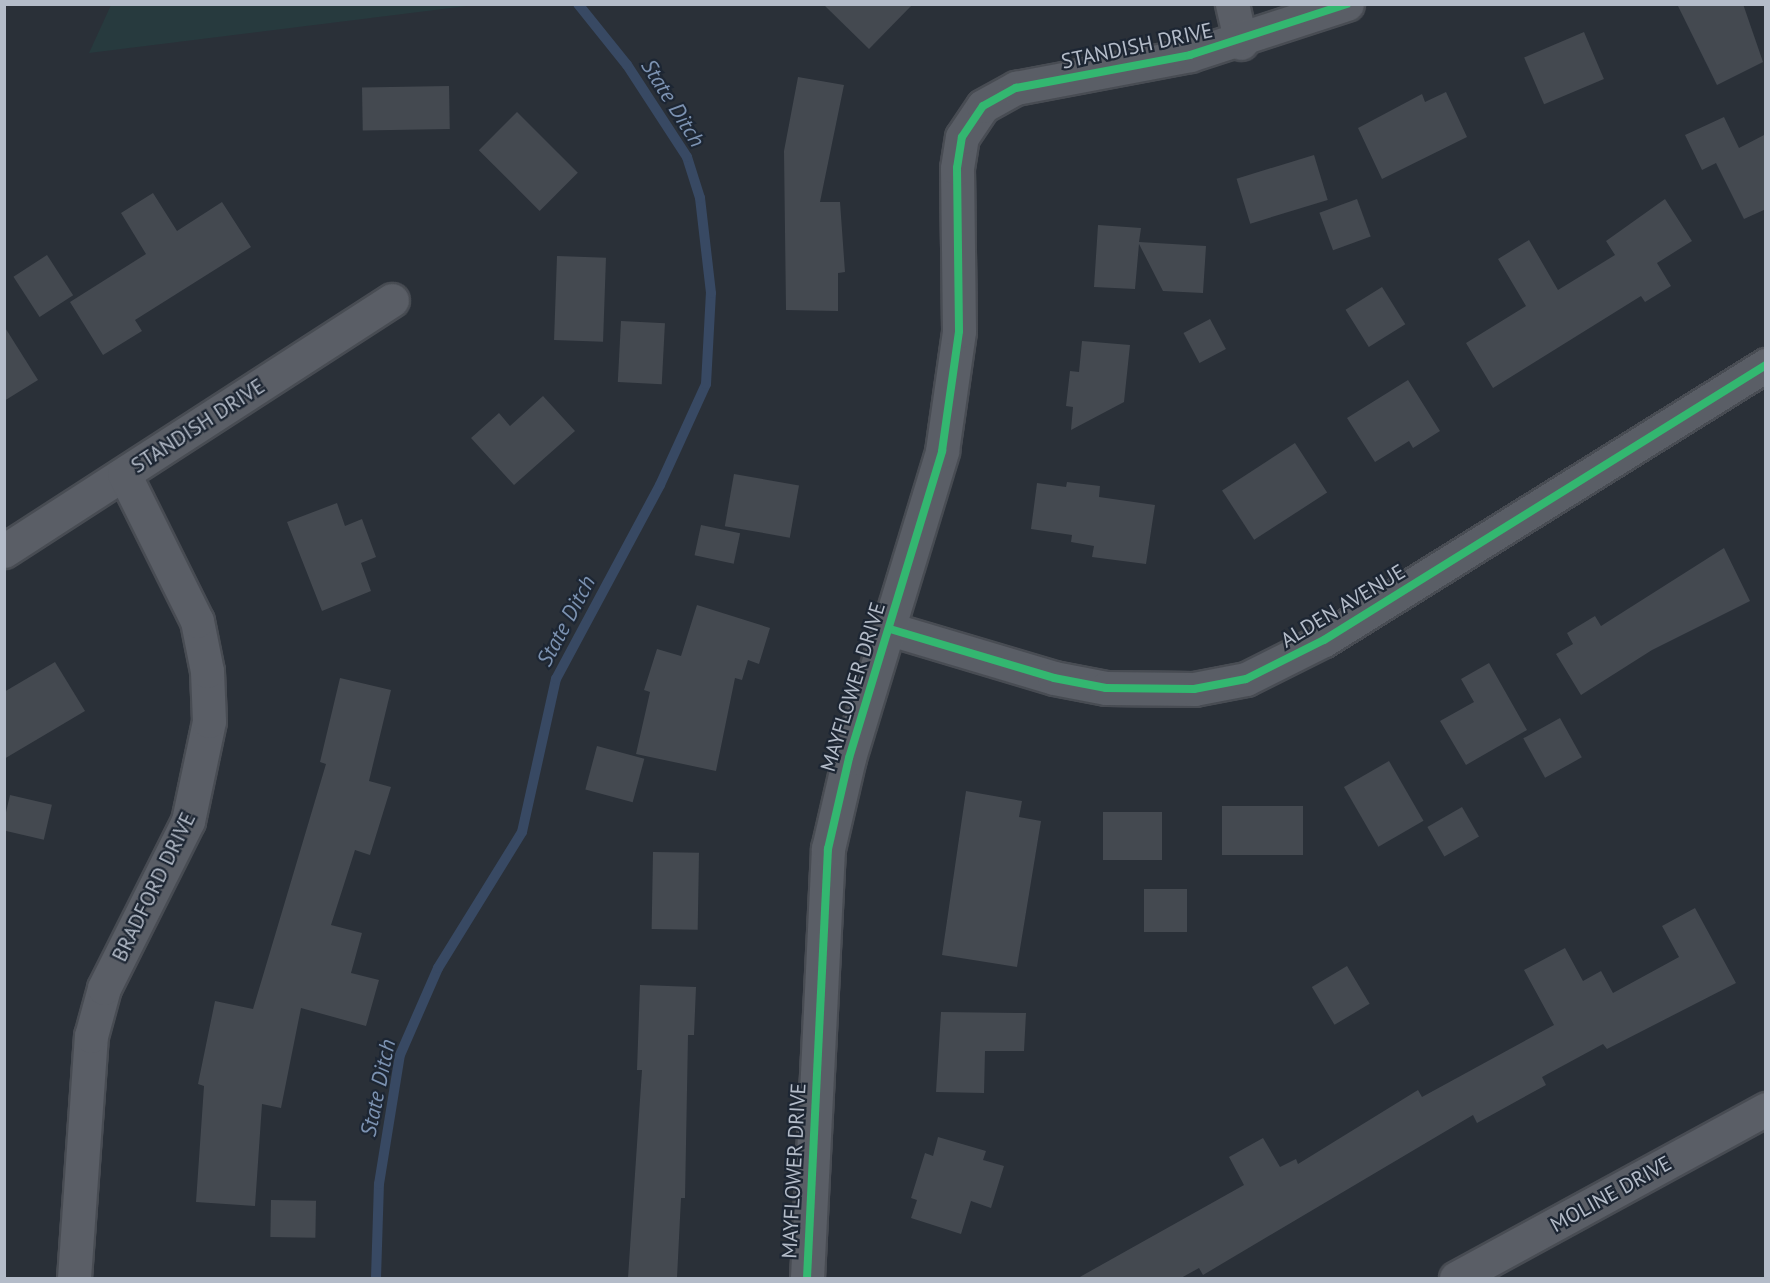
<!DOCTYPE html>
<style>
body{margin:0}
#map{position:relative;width:1770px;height:1283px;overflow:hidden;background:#2a3038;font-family:"PT Sans",sans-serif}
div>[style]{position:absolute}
.green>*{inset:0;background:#273a3e}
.stream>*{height:10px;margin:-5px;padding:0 5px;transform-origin:5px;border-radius:5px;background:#384963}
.building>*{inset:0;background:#444950;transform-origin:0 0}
.roads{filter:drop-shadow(2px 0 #484c53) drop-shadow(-2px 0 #484c53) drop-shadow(0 2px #484c53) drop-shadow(0 -2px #484c53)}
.street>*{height:33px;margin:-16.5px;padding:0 16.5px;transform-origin:16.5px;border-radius:16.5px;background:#5a5e66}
.cycleway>*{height:8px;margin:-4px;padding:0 4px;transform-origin:4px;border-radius:4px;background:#33b770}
span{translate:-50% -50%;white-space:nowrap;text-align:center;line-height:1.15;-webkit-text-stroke:4.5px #1d2633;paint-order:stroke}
.street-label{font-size:21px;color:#b4bcc9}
.water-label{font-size:22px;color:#7c92b1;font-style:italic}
.frame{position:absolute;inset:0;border:6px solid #b4bcc9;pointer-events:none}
</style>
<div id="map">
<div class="green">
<i style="clip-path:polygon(111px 5px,111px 4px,475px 5px,89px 53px)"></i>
</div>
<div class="stream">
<i style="left:376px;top:1278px;width:94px;rotate:-88.2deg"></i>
<i style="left:379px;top:1184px;width:131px;rotate:-80.8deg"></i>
<i style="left:400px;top:1055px;width:95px;rotate:-66.4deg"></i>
<i style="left:438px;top:968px;width:160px;rotate:-58.3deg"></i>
<i style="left:522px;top:832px;width:157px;rotate:-77.5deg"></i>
<i style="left:556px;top:679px;width:220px;rotate:-61.8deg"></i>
<i style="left:660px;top:485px;width:111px;rotate:-65.5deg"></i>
<i style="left:706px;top:384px;width:91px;rotate:-86.9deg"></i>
<i style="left:711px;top:293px;width:96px;rotate:-96.6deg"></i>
<i style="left:700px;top:198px;width:43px;rotate:-107.6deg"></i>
<i style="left:687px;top:157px;width:110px;rotate:-123.1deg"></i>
<i style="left:627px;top:65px;width:78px;rotate:-128.8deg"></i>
</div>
<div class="building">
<i style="clip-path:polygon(823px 4px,913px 4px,869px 49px)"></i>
<i style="clip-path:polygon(1677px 4px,1743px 4px,1763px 62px,1717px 85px)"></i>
<i style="left:1584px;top:32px;width:51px;height:65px;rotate:67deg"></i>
<i style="clip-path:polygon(798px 77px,844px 85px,820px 202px,840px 202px,845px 272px,838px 273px,838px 311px,786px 310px,784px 151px)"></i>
<i style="left:449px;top:86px;width:43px;height:87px;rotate:89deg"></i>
<i style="clip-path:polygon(1446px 92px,1467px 137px,1382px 179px,1358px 128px,1422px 94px,1425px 102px)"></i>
<i style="left:517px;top:112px;width:86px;height:54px;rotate:45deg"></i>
<i style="clip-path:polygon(1724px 117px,1739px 148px,1766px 134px,1766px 209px,1744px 219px,1716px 163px,1702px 170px,1685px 135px)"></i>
<i style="left:1314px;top:155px;width:47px;height:81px;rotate:73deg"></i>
<i style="clip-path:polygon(153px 193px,177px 231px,222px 202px,251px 247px,135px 320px,142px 331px,103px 355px,70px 302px,146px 254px,121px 213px)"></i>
<i style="left:1357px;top:199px;width:40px;height:40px;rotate:70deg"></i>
<i style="clip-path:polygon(1665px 199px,1692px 241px,1657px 263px,1671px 286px,1645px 302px,1641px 296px,1493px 388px,1466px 343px,1526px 306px,1498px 259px,1529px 240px,1558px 290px,1615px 255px,1606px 241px)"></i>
<i style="clip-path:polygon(1098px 225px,1141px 228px,1139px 242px,1206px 246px,1203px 293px,1163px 291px,1139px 244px,1135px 289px,1094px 287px)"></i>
<i style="left:47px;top:255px;width:48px;height:40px;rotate:57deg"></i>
<i style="left:557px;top:256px;width:49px;height:84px;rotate:2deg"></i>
<i style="left:1382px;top:287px;width:44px;height:43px;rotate:58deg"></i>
<i style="left:1210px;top:319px;width:34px;height:30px;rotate:62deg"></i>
<i style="left:621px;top:321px;width:44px;height:61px;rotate:3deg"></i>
<i style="clip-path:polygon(4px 326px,38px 380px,4px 401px)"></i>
<i style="clip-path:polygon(1082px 341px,1130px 345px,1124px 402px,1071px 430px,1073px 407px,1066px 406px,1070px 371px,1079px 372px)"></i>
<i style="clip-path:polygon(1408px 380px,1440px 431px,1413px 448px,1409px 441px,1375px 462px,1347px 418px)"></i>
<i style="clip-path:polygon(543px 396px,575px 431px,514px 485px,471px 438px,499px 413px,510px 426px)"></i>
<i style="left:1295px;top:443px;width:59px;height:87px;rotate:57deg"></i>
<i style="left:734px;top:474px;width:66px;height:53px;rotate:10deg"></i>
<i style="clip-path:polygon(1067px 482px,1100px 486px,1099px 497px,1155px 505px,1146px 564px,1092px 557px,1094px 546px,1071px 542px,1072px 535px,1031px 529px,1037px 483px,1066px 487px)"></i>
<i style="clip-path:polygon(337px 503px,345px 526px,362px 519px,376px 557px,361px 563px,371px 591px,322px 611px,287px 522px)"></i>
<i style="left:701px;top:525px;width:40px;height:31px;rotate:12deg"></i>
<i style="clip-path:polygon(1724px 548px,1750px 601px,1652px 650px,1581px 695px,1556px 654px,1573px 644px,1567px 633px,1595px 616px,1601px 626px)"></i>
<i style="clip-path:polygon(697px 605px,770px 628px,759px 664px,748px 660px,742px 680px,735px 678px,716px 771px,636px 754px,650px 692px,644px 690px,657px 649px,681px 656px)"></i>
<i style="clip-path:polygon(55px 662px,85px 711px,4px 759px,4px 692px)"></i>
<i style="clip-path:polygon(1489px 663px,1527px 730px,1466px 765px,1440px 721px,1474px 702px,1461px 679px)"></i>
<i style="clip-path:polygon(340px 678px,391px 690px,369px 781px,391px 787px,370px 855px,355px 850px,331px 925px,362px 933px,351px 973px,379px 980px,366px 1026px,301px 1008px,281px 1108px,262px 1104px,255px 1206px,196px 1202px,204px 1086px,198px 1084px,215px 1001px,253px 1009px,326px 764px,320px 762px)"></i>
<i style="left:1560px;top:718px;width:45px;height:42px;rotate:61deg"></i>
<i style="left:597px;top:746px;width:49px;height:45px;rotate:15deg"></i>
<i style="left:1389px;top:761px;width:69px;height:52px;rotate:60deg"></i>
<i style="clip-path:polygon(966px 791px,1022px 801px,1019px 817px,1041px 821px,1017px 967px,942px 955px)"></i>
<i style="left:10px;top:795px;width:43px;height:36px;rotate:13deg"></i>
<i style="left:1222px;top:806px;width:81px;height:49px"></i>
<i style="left:1462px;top:807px;width:34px;height:40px;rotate:60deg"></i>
<i style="left:1162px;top:812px;width:48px;height:59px;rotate:90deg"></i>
<i style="left:653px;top:852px;width:46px;height:77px;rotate:1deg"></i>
<i style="left:1144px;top:889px;width:43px;height:43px"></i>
<i style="clip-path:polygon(1695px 908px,1736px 983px,1607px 1049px,1603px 1044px,1542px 1077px,1546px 1085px,1477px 1123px,1473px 1115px,1203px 1275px,1199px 1268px,1181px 1278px,1078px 1278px,1244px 1185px,1229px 1157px,1263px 1138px,1280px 1167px,1296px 1159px,1298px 1164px,1418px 1090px,1422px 1097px,1554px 1025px,1524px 970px,1565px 948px,1583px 981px,1601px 971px,1613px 993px,1679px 957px,1662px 926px)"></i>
<i style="left:1347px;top:966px;width:44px;height:41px;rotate:59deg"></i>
<i style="clip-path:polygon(640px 985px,696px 987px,694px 1035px,688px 1035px,685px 1198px,681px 1198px,677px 1278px,628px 1278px,642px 1070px,637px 1070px)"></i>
<i style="clip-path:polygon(941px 1012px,1026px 1013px,1024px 1051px,985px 1051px,984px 1093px,936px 1092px)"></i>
<i style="clip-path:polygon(938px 1137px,986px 1151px,983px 1160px,1004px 1166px,991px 1208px,971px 1201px,961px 1234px,911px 1218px,917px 1200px,911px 1198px,925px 1153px,933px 1156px)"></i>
<i style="left:271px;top:1200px;width:45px;height:37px;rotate:1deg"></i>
</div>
<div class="roads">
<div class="street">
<i style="left:1232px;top:4px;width:40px;rotate:77deg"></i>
<i style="left:4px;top:551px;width:462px;rotate:-32.9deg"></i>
<i style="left:890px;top:629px;width:171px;rotate:16.6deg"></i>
<i style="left:1054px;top:678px;width:53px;rotate:10.9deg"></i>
<i style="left:1106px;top:688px;width:88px;rotate:0.7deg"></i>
<i style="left:1194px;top:689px;width:53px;rotate:-10.9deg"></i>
<i style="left:1246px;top:679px;width:87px;rotate:-26.6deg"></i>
<i style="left:1324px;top:640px;width:521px;rotate:-31.89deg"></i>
<i style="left:74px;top:1278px;width:243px;rotate:-86deg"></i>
<i style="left:91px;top:1036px;width:50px;rotate:-74.8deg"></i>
<i style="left:104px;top:988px;width:187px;rotate:-63.3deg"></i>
<i style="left:188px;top:821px;width:102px;rotate:-78.1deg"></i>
<i style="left:209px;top:721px;width:50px;rotate:-92.3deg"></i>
<i style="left:207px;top:671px;width:51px;rotate:-101.3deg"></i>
<i style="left:197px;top:621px;width:164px;rotate:-116.4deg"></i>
<i style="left:807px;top:1278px;width:430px;rotate:-87.2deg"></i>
<i style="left:828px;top:849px;width:93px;rotate:-77deg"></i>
<i style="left:849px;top:758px;width:321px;rotate:-73.1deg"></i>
<i style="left:942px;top:451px;width:121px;rotate:-81.9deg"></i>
<i style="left:959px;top:331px;width:163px;rotate:-90.7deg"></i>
<i style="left:957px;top:168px;width:31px;rotate:-81deg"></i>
<i style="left:962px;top:137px;width:37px;rotate:-56deg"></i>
<i style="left:983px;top:106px;width:38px;rotate:-29deg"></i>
<i style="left:1016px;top:88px;width:177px;rotate:-10.7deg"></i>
<i style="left:1190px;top:55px;width:165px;rotate:-18deg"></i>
<i style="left:1456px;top:1278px;width:353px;rotate:-28.6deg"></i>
</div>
</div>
<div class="cycleway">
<i style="left:890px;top:629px;width:171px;rotate:16.6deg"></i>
<i style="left:1054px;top:678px;width:53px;rotate:10.9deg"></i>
<i style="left:1106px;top:688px;width:88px;rotate:0.7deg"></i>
<i style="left:1194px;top:689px;width:53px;rotate:-10.9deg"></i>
<i style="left:1246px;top:679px;width:87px;rotate:-26.6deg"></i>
<i style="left:1324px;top:640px;width:521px;rotate:-31.89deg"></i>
<i style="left:807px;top:1278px;width:430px;rotate:-87.2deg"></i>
<i style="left:828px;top:849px;width:93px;rotate:-77deg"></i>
<i style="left:849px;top:758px;width:321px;rotate:-73.1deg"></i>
<i style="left:942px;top:451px;width:121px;rotate:-81.9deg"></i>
<i style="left:959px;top:331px;width:163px;rotate:-90.7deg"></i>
<i style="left:957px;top:168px;width:31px;rotate:-81deg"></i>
<i style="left:962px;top:137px;width:37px;rotate:-56deg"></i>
<i style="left:983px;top:106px;width:38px;rotate:-29deg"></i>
<i style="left:1016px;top:88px;width:177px;rotate:-10.7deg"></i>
<i style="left:1190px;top:55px;width:165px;rotate:-18deg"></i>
</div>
<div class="street-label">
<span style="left:1137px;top:46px;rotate:-12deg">STANDISH DRIVE</span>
<span style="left:198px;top:426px;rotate:-33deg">STANDISH DRIVE</span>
<span style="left:1343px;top:606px;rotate:-31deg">ALDEN AVENUE</span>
<span style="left:853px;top:687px;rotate:-73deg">MAYFLOWER DRIVE</span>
<span style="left:154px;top:887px;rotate:-64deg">BRADFORD DRIVE</span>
<span style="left:794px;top:1171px;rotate:-87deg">MAYFLOWER DRIVE</span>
<span style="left:1611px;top:1194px;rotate:-29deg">MOLINE DRIVE</span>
</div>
<div class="water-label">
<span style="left:673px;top:103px;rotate:58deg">State Ditch</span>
<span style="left:566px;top:621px;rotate:-62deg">State Ditch</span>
<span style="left:378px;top:1088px;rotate:-78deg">State Ditch</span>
</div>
<div class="frame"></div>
</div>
